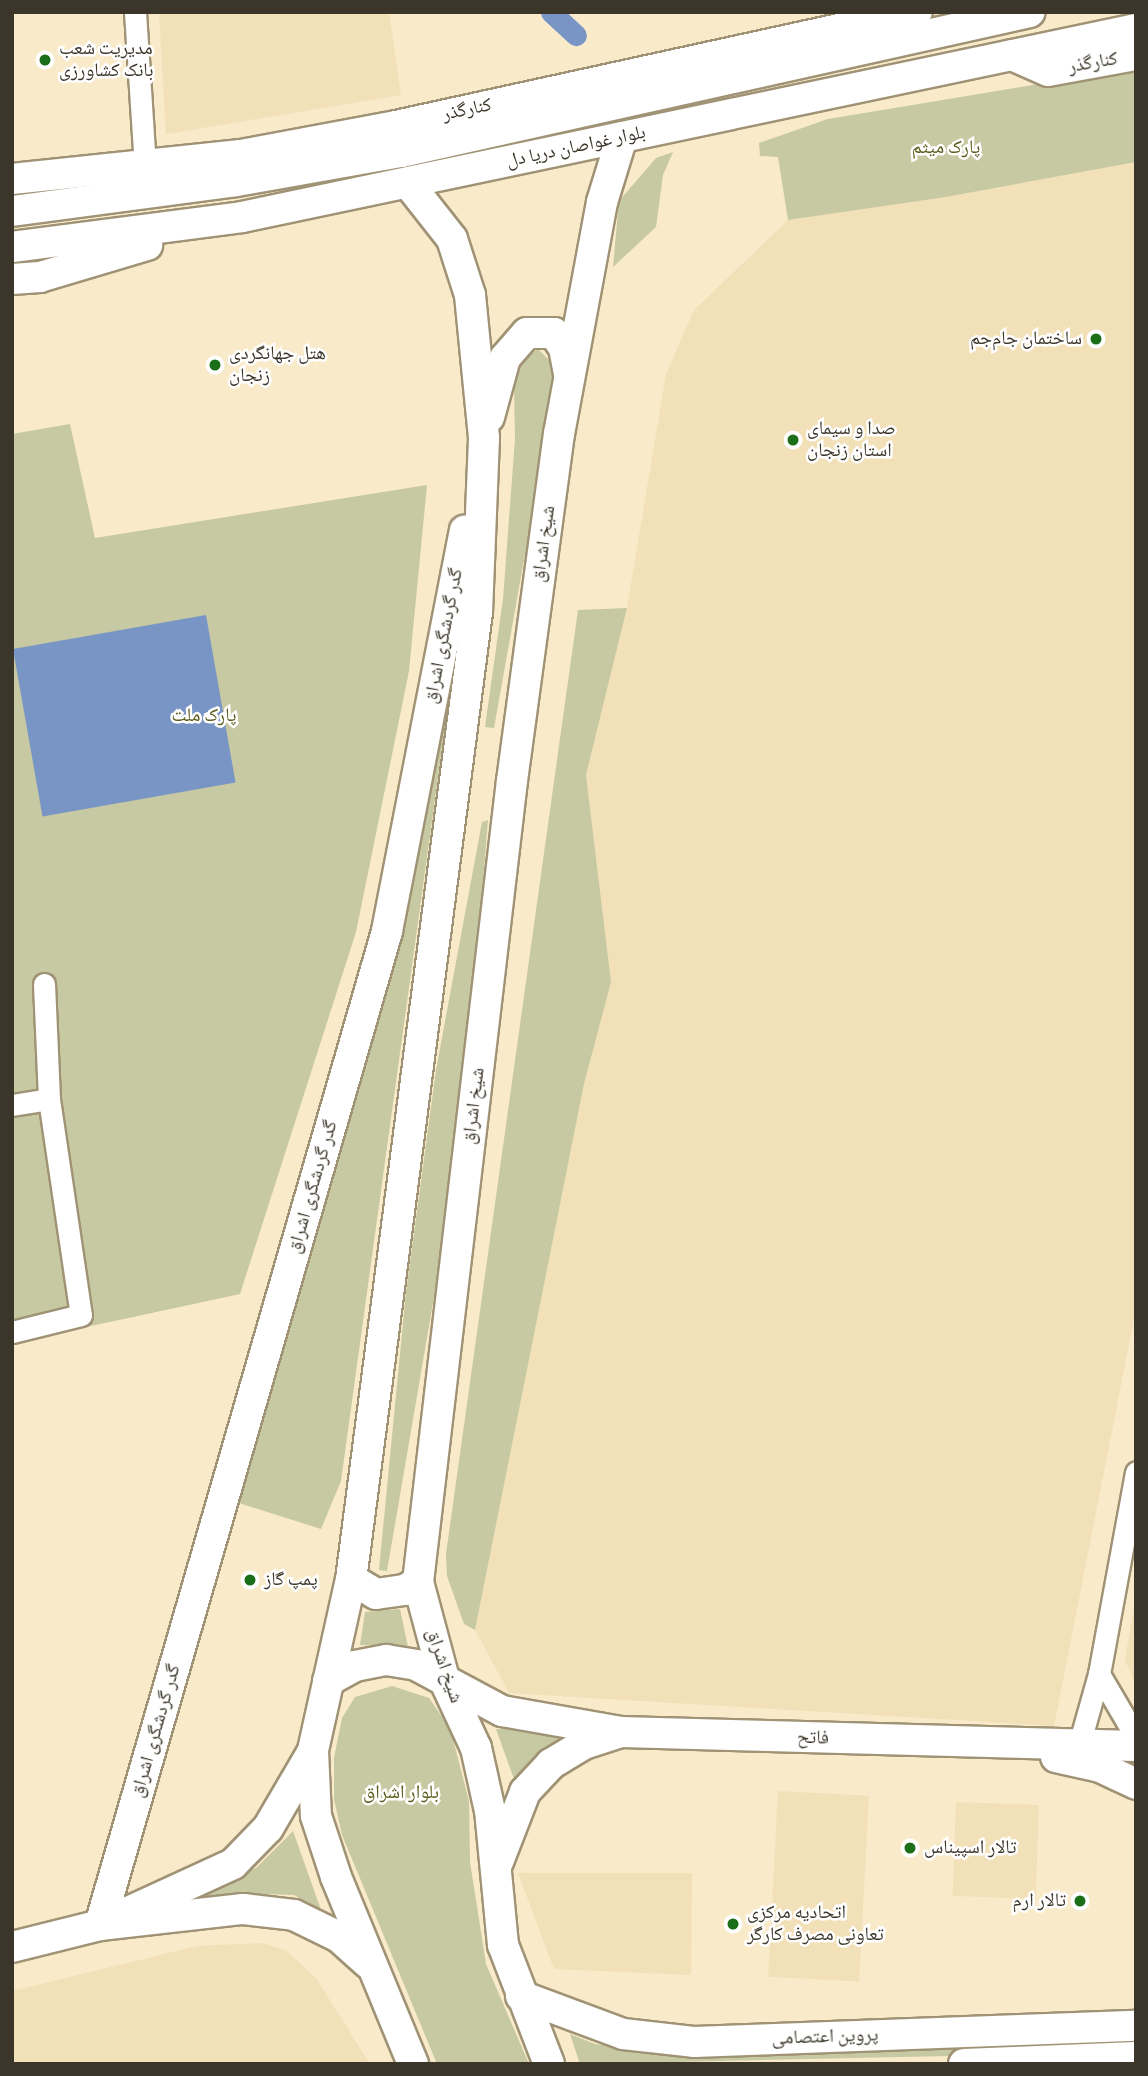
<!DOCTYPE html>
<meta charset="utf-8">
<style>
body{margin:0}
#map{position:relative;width:1148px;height:2076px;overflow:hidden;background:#f9eaca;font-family:"Source Sans 3","Noto Naskh Arabic",sans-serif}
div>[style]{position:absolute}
.built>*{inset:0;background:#f2e0b9;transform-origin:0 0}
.green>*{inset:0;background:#c6c9a1}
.water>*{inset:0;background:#7995c5;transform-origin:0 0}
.canal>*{height:21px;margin:-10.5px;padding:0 10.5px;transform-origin:10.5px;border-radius:10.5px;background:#7995c5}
.roads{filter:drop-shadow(2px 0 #a09375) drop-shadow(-2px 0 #a09375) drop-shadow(0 2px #a09375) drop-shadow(0 -2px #a09375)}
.street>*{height:21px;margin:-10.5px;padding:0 10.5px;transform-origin:10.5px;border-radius:10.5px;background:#fff}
.secondary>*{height:30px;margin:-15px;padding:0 15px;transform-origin:15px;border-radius:15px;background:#fff}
.dots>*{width:19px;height:19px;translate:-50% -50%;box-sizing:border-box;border:4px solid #fff;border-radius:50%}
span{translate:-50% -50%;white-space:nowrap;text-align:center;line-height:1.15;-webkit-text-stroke:5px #fff;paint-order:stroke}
.poi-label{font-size:19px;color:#3b3629}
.left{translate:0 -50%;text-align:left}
.right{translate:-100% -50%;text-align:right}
.street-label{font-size:19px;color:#3b3629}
.park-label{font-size:19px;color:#5a5c1a}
.frame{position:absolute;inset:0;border:14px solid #3b3629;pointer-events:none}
</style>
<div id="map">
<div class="built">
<i style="clip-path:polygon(159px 12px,389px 12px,401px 95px,166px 134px)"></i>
<i style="clip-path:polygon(1136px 162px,1136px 1309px,1054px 1726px,509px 1693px,475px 1630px,584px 1084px,611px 982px,586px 775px,627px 608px,666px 374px,694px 310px,788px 220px,946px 197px)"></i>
<i style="clip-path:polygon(1136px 1595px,1136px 1686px,1125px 1660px)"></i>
<i style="left:778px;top:1791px;width:91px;height:186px;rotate:3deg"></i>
<i style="left:956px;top:1802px;width:83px;height:94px;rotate:2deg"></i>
<i style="clip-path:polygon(518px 1873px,692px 1873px,691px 1975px,554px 1969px)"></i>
<i style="clip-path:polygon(262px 1943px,287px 1951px,316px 1978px,370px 2064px,12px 2064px,12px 1991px,197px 1946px)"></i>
</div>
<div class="green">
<i style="clip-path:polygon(1136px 68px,1136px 162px,946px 197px,788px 220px,778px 157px,760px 156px,759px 143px,828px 119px)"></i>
<i style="clip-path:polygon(673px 152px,663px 175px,656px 227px,613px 267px,619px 201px,656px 158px)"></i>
<i style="clip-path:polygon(538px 349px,558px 369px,494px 728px,485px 727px,503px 599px,515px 439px,514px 383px,521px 363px)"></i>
<i style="clip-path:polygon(70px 424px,95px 538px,427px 485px,409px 671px,356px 932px,240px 1294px,12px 1343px,12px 434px)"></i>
<i style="clip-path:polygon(470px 545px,341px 1481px,321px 1529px,239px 1503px,316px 1227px)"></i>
<i style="clip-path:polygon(627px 608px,586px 775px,611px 982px,584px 1084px,475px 1630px,464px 1624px,447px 1576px,446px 1554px,578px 610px)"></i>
<i style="clip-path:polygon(488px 820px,471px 1029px,440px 1262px,387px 1571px,379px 1570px,406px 1292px,436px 1070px,482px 822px)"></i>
<i style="clip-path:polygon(400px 1609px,408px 1647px,360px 1645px,365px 1612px)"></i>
<i style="clip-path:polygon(392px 1686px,429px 1698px,450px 1728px,469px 1801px,470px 1862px,486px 1964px,529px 2064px,437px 2064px,342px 1835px,334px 1799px,334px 1758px,342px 1718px,355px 1697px)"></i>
<i style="clip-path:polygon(496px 1729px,508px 1729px,589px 1732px,514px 1779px)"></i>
<i style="clip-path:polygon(293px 1831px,321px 1910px,294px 1895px,265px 1894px,163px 1906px,256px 1868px)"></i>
<i style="clip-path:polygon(570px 2034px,595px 2044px,671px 2054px,1129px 2038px,1127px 2052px,580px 2064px)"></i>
</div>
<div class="water">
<i style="left:206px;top:615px;width:170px;height:196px;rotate:80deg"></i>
</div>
<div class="canal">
<i style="left:551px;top:12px;width:34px;rotate:43deg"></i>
</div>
<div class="roads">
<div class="street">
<i style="left:135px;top:12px;width:155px;rotate:86.3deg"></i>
<i style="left:44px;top:984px;width:115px;rotate:87.5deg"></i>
<i style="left:12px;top:1105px;width:37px;rotate:-9deg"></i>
<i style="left:49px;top:1099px;width:218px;rotate:81.6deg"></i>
<i style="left:81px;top:1315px;width:71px;rotate:166.2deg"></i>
<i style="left:1099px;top:1674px;width:73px;rotate:59.6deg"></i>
<i style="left:1079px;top:1745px;width:74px;rotate:-74.3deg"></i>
<i style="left:1099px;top:1674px;width:205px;rotate:-79.6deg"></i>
</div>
<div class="secondary">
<i style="left:1012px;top:55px;width:39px;rotate:24deg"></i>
<i style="left:1048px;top:71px;width:89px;rotate:-10.3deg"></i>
<i style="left:12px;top:179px;width:230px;rotate:-6deg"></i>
<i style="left:241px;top:155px;width:158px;rotate:-10.6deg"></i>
<i style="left:396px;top:126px;width:533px;rotate:-12.34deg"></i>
<i style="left:408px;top:183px;width:71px;rotate:51.8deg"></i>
<i style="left:452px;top:239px;width:59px;rotate:72.2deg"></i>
<i style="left:470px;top:295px;width:144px;rotate:84.4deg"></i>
<i style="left:484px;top:438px;width:174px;rotate:92.3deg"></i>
<i style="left:477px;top:612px;width:975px;rotate:97.42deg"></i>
<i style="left:351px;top:1579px;width:176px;rotate:102.5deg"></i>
<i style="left:313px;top:1751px;width:65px;rotate:87.4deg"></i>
<i style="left:316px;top:1816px;width:64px;rotate:71.8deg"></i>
<i style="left:336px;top:1877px;width:202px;rotate:67.6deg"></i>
<i style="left:12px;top:211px;width:226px;rotate:-7.6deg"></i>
<i style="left:236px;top:181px;width:168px;rotate:-10deg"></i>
<i style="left:401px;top:152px;width:644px;rotate:-12.55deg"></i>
<i style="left:12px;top:247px;width:232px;rotate:-7.4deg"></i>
<i style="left:242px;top:217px;width:914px;rotate:-11.88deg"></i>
<i style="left:12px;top:279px;width:28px;rotate:-4deg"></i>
<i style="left:40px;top:277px;width:112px;rotate:-16.7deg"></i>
<i style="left:489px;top:417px;width:61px;rotate:-74.8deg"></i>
<i style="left:505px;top:358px;width:33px;rotate:-49deg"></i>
<i style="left:527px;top:333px;width:27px"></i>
<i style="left:554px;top:333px;width:18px;rotate:56deg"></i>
<i style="left:564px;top:348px;width:26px;rotate:79deg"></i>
<i style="left:351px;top:1579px;width:29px;rotate:31deg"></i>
<i style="left:376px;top:1594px;width:29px;rotate:-8deg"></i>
<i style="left:405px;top:1590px;width:15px;rotate:-32deg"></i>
<i style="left:328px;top:1681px;width:31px;rotate:-29deg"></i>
<i style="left:355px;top:1666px;width:32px;rotate:-11deg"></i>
<i style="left:386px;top:1660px;width:30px;rotate:9deg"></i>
<i style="left:416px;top:1665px;width:98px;rotate:28.1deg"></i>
<i style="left:502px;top:1711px;width:121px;rotate:10deg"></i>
<i style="left:621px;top:1732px;width:39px;rotate:162deg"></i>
<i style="left:584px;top:1744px;width:39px;rotate:149deg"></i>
<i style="left:551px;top:1764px;width:38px;rotate:133deg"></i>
<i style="left:525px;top:1792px;width:75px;rotate:111.1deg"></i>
<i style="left:621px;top:1732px;width:515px;rotate:1.56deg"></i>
<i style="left:313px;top:1751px;width:89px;rotate:120.3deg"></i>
<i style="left:268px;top:1828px;width:50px;rotate:134.2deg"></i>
<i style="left:233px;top:1864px;width:146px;rotate:155.4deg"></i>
<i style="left:100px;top:1925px;width:144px;rotate:-6.4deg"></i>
<i style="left:243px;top:1909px;width:51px;rotate:6.7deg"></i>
<i style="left:294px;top:1915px;width:50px;rotate:26.1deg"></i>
<i style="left:339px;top:1937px;width:39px;rotate:42deg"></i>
<i style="left:1056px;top:1757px;width:45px;rotate:12.8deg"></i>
<i style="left:1100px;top:1767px;width:40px;rotate:25deg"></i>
<i style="left:12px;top:1947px;width:91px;rotate:-14deg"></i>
<i style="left:100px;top:1925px;width:1035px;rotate:-73.89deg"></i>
<i style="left:387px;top:931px;width:408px;rotate:-79deg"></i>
<i style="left:521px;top:1996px;width:109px;rotate:20.4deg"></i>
<i style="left:623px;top:2034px;width:71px;rotate:6.4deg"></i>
<i style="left:694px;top:2042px;width:442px;rotate:-2.1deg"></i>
<i style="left:549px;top:2064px;width:128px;rotate:-111.1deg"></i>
<i style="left:503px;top:1945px;width:135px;rotate:-95.5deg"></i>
<i style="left:490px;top:1811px;width:65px;rotate:-102.5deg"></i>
<i style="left:476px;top:1748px;width:76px;rotate:-114.9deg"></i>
<i style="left:444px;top:1679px;width:100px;rotate:-105deg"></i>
<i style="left:418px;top:1582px;width:806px;rotate:-83.31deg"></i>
<i style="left:512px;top:781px;width:350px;rotate:-82.3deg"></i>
<i style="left:559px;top:434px;width:236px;rotate:-79.5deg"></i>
<i style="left:602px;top:202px;width:68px;rotate:-72.9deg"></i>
<i style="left:964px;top:2064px;width:172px;rotate:-2.3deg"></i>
</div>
</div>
<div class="dots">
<i style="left:45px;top:60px;background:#1b6f18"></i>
<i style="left:1096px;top:339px;background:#1b6f18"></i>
<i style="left:215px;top:365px;background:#1b6f18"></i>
<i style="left:793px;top:440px;background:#1b6f18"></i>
<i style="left:250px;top:1580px;background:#1b6f18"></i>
<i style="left:910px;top:1848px;background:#1b6f18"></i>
<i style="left:1080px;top:1901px;background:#1b6f18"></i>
<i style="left:733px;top:1924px;background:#1b6f18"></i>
</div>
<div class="poi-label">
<span class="left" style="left:59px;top:60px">مدیریت شعب<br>بانک کشاورزی</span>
<span class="right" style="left:1082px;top:339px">ساختمان جام‌جم</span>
<span class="left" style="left:229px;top:365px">هتل جهانگردی<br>زنجان</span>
<span class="left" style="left:807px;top:440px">صدا و سیمای<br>استان زنجان</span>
<span class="left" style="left:264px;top:1580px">پمپ گاز</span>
<span class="left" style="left:924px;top:1848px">تالار اسپیناس</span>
<span class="right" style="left:1066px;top:1901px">تالار ارم</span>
<span class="left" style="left:747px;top:1924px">اتحادیه مرکزی<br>تعاونی مصرف کارگر</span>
</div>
<div class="street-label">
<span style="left:1093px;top:63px;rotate:-10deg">کنارگذر</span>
<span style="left:467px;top:110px;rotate:-12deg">کنارگذر</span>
<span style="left:576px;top:147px;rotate:-12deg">بلوار غواصان دریا دل</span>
<span style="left:544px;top:544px;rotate:-82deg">شیخ اشراق</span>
<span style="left:444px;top:636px;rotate:-79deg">گدر گردشگری اشراق</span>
<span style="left:474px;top:1106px;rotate:-83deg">شیخ اشراق</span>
<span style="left:313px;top:1187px;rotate:-74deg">گدر گردشگری اشراق</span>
<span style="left:444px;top:1666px;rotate:71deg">شیخ اشراق</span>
<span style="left:156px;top:1731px;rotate:-74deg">گدر گردشگری اشراق</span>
<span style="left:813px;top:1738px;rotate:2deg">فاتح</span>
<span style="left:825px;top:2037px;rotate:-2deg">پروین اعتصامی</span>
</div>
<div class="park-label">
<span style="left:946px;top:148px">پارک میثم</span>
<span style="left:204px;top:716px">پارک ملت</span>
<span style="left:401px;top:1793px">بلوار اشراق</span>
</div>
<div class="frame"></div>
</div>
